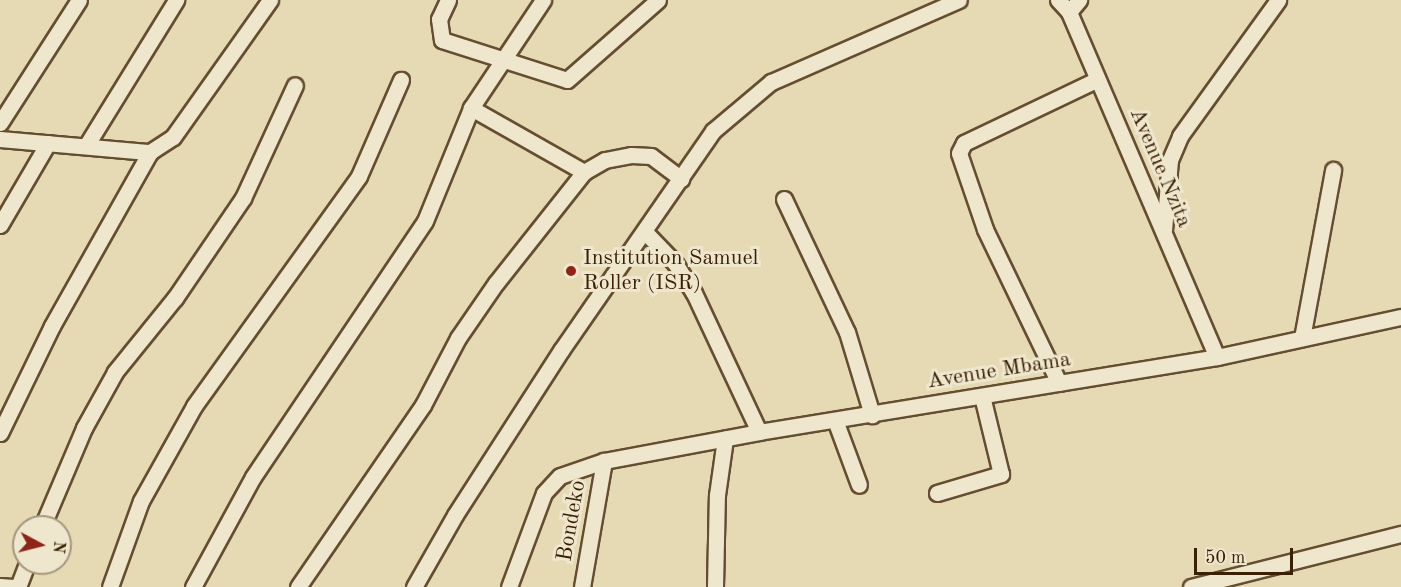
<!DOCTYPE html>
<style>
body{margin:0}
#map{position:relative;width:1401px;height:587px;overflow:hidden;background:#e5dab4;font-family:"Old Standard TT",serif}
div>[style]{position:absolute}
.roads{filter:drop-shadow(2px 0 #654e30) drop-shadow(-2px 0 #654e30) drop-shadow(0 2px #654e30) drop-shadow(0 -2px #654e30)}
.minor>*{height:15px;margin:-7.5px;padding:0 7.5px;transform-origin:7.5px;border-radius:7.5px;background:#eee7ce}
.dots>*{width:16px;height:16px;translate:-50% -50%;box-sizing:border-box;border:3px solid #eee7ce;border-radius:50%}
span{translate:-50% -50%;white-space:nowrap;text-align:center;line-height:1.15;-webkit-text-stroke:6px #eee7ce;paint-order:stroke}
.street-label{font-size:22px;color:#3a2004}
.poi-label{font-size:22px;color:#3a2004}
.left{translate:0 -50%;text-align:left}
.north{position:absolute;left:12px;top:515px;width:60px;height:60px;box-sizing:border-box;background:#eee7ce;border:2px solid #a6977d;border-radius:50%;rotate:97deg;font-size:16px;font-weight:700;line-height:24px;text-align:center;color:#3a2004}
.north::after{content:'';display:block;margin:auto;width:21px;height:27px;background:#8f2418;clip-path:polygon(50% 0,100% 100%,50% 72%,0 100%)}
.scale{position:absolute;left:1194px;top:548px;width:99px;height:27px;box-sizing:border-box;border:3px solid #3a2004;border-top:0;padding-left:8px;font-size:18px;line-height:21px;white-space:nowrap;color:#3a2004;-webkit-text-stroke:4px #eee7ce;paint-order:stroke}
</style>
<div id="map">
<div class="roads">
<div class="minor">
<i style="left:448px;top:0;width:21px;rotate:115deg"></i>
<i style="left:439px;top:19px;width:21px;rotate:82deg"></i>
<i style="left:442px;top:40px;width:131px;rotate:17.7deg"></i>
<i style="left:567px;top:80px;width:121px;rotate:-41.3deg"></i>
<i style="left:1058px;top:0;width:16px;rotate:47deg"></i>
<i style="left:1069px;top:12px;width:375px;rotate:66.8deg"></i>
<i style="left:1069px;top:12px;width:16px;rotate:-50deg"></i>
<i style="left:471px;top:108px;width:130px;rotate:29.5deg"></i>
<i style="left:0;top:123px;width:146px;rotate:-57.3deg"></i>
<i style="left:0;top:139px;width:151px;rotate:5deg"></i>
<i style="left:150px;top:152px;width:200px;rotate:119.4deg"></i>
<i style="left:52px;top:326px;width:119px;rotate:115.9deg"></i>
<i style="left:86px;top:146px;width:172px;rotate:-58.3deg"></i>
<i style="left:150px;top:152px;width:27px;rotate:-33deg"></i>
<i style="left:173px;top:137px;width:168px;rotate:-54.7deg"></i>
<i style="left:784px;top:199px;width:147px;rotate:64.7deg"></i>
<i style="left:847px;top:332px;width:87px;rotate:73.2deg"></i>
<i style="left:0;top:225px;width:95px;rotate:-59.7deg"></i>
<i style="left:1164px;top:230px;width:70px;rotate:-85.1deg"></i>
<i style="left:1170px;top:160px;width:26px;rotate:-67deg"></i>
<i style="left:1180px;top:136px;width:168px;rotate:-54.2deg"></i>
<i style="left:646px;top:233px;width:42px;rotate:46deg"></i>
<i style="left:675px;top:263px;width:36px;rotate:58deg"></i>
<i style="left:694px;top:293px;width:153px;rotate:64.9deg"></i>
<i style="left:1302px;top:338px;width:171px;rotate:-79.5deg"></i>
<i style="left:1059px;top:383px;width:171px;rotate:-115.7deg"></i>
<i style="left:985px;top:229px;width:80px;rotate:-108.9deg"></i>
<i style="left:959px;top:153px;width:11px;rotate:-63deg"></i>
<i style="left:964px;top:143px;width:148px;rotate:-25.5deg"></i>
<i style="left:835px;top:420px;width:69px;rotate:69.7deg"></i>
<i style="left:937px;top:493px;width:67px;rotate:-16.5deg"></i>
<i style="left:1001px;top:474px;width:80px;rotate:-103.7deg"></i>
<i style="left:42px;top:527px;width:108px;rotate:-67deg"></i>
<i style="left:84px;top:428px;width:64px;rotate:-61deg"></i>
<i style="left:115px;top:372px;width:95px;rotate:-51deg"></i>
<i style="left:175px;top:298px;width:121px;rotate:-55.8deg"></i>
<i style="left:243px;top:198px;width:124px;rotate:-65.3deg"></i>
<i style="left:0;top:586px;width:13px;rotate:4deg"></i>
<i style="left:18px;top:587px;width:26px;rotate:-69deg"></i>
<i style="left:110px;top:587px;width:91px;rotate:-70.2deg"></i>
<i style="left:141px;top:501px;width:109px;rotate:-60.8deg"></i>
<i style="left:194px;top:406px;width:283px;rotate:-54.3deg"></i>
<i style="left:359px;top:176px;width:105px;rotate:-66.4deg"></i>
<i style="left:193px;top:587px;width:125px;rotate:-61.4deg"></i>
<i style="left:253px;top:477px;width:308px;rotate:-56.1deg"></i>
<i style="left:425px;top:221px;width:122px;rotate:-67.8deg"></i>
<i style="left:471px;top:108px;width:130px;rotate:-56.3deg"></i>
<i style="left:298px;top:587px;width:221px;rotate:-55.5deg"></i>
<i style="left:423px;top:405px;width:76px;rotate:-62.4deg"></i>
<i style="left:458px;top:338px;width:67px;rotate:-55.4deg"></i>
<i style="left:496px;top:283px;width:142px;rotate:-51.6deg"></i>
<i style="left:584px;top:172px;width:24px;rotate:-30deg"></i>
<i style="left:605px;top:160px;width:26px;rotate:-11deg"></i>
<i style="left:631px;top:155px;width:20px;rotate:3deg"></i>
<i style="left:651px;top:156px;width:38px;rotate:37deg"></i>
<i style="left:414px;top:587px;width:83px;rotate:-60.3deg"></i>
<i style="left:455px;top:515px;width:197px;rotate:-57.2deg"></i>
<i style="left:562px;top:349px;width:265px;rotate:-55.3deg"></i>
<i style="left:713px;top:131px;width:76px;rotate:-40.2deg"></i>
<i style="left:771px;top:82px;width:205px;rotate:-23.6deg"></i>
<i style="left:509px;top:587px;width:100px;rotate:-69.6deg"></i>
<i style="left:544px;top:493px;width:23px;rotate:-47deg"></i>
<i style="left:560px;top:476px;width:46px;rotate:-18.8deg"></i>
<i style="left:604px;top:461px;width:158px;rotate:-10.6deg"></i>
<i style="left:759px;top:432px;width:464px;rotate:-9.3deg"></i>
<i style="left:1217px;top:357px;width:188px;rotate:-12.3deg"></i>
<i style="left:582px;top:587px;width:128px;rotate:-80.1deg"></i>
<i style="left:715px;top:587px;width:92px;rotate:-88.8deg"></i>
<i style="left:717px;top:495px;width:57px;rotate:-81.9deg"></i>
<i style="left:1191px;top:587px;width:217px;rotate:-14.2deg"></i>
</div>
</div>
<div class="dots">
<i style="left:571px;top:271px;background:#8f2418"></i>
</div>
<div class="street-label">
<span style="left:1160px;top:168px;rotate:67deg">Avenue Nzita</span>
<span style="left:999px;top:371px;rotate:-9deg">Avenue Mbama</span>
<span style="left:572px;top:521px;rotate:-80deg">Bondeko</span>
</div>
<div class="poi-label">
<span class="left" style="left:583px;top:271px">Institution Samuel<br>Roller (ISR)</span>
</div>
<div class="north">N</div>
<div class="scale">50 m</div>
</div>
